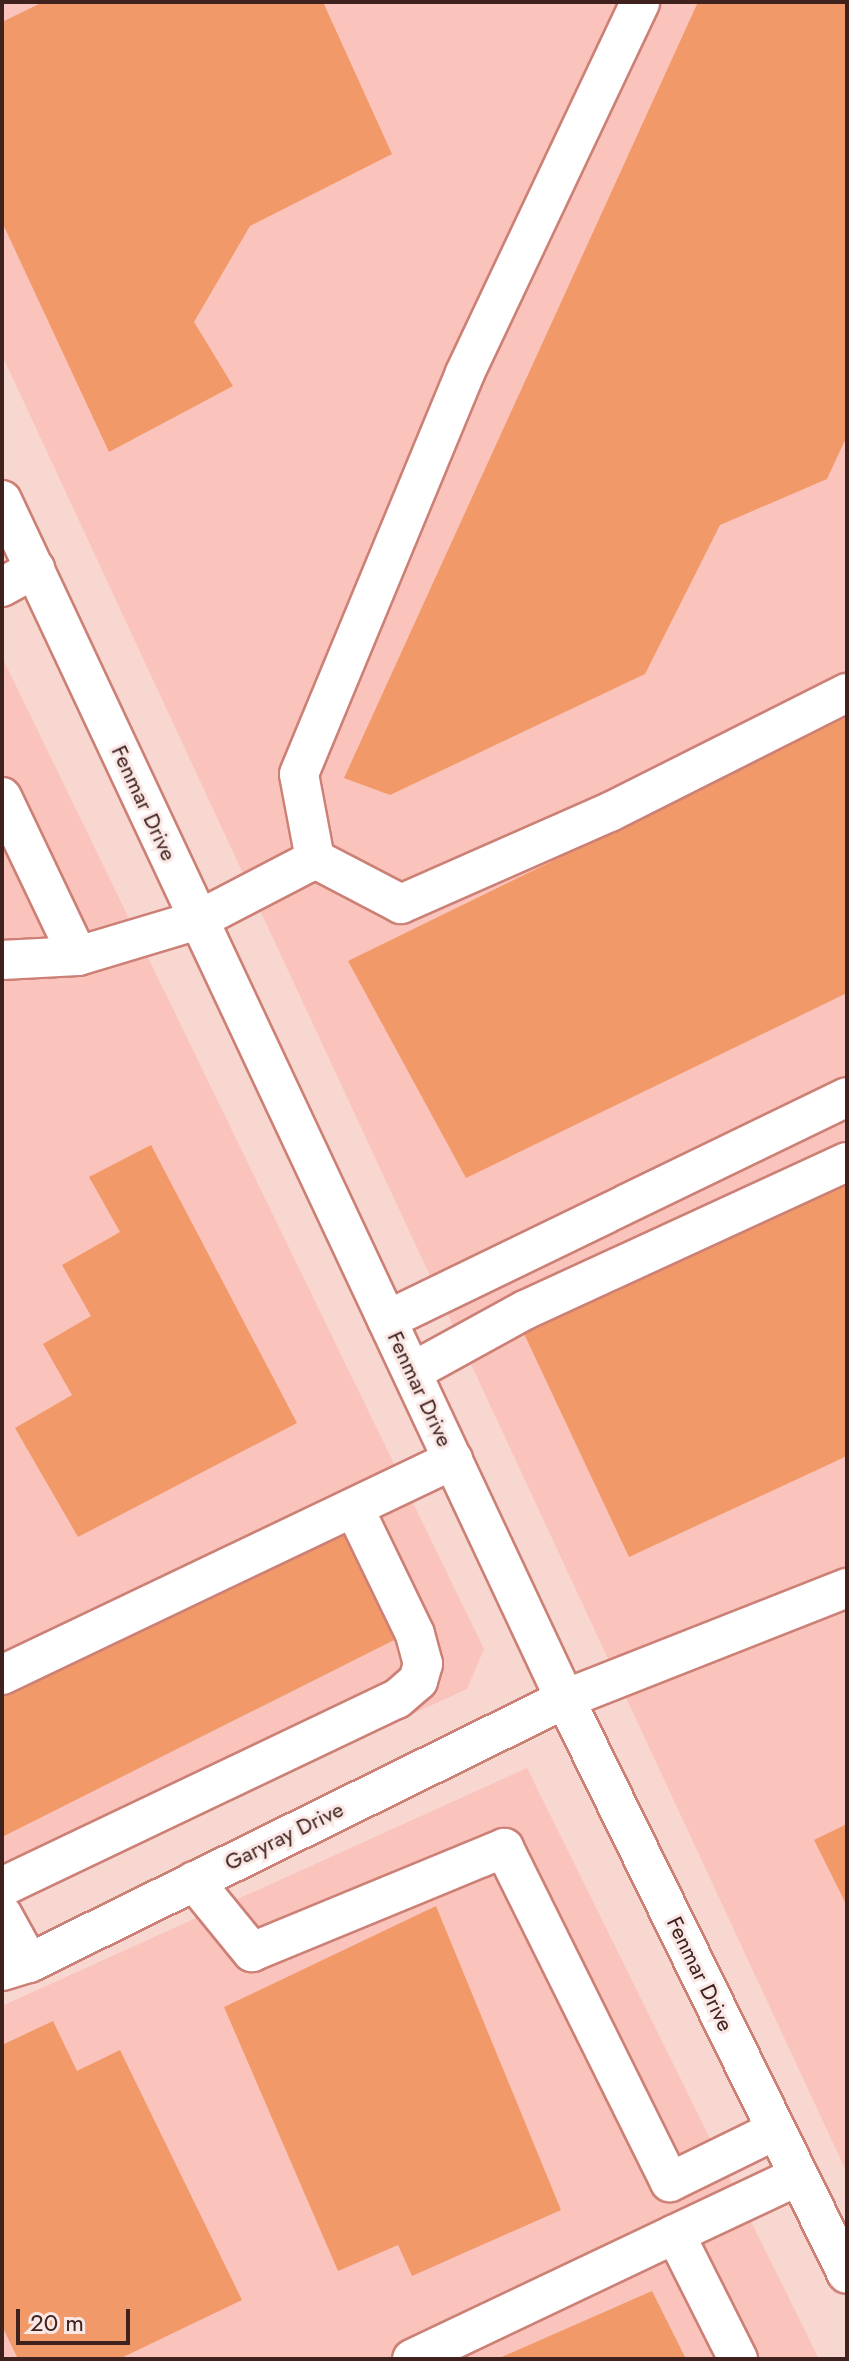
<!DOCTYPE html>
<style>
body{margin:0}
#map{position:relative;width:849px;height:2361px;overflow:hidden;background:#f8d7d1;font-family:Jost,sans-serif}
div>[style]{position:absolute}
.built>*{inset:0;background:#fac4bc}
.building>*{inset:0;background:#f29969}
.roads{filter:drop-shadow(2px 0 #cc8076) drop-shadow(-2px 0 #cc8076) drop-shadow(0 2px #cc8076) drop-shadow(0 -2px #cc8076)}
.minor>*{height:38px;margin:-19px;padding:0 19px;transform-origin:19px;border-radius:19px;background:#fff}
span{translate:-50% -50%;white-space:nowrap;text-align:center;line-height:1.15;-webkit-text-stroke:6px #fae8e6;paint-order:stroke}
.street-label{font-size:22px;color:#3f211d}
.frame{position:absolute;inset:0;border:4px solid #3f211d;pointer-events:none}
.scale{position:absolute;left:16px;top:2309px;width:114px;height:36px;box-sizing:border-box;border:4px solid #3f211d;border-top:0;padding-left:10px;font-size:24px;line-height:28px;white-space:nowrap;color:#3f211d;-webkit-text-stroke:6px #fae8e6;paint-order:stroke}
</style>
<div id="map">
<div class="built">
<i style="clip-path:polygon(2px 2px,847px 2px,847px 2173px,2px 355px)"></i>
<i style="clip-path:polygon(2px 657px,484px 1649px,467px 1689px,2px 1902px)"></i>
<i style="clip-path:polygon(527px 1768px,819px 2359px,2px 2359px,2px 2006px)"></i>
</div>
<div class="building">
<i style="clip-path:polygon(43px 2px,323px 2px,392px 154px,250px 226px,194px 322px,233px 386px,109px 452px,2px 222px,2px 22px)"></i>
<i style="clip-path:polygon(698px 2px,847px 2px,847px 436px,827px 479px,720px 525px,645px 674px,390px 795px,344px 778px)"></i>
<i style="clip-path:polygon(847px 717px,847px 993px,466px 1178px,348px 961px)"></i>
<i style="clip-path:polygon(151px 1145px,297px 1423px,78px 1537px,15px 1428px,72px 1395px,43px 1344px,91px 1316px,62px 1265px,120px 1232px,89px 1177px)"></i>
<i style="clip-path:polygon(847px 1169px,847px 1456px,629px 1557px,518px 1321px)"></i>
<i style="clip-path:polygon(348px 1515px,408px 1633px,2px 1837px,2px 1690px)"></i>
<i style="clip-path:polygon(847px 1824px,847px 1906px,814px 1840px)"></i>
<i style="clip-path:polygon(436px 1906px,561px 2210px,412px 2276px,398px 2245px,338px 2271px,224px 2007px)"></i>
<i style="clip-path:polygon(53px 2021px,77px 2071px,120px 2050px,242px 2300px,119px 2359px,18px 2359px,2px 2326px,2px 2045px)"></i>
<i style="clip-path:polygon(652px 2291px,686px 2359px,497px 2359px)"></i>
</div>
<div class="roads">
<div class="minor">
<i style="left:2px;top:500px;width:1325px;rotate:64.85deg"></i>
<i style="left:565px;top:1699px;width:640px;rotate:63.88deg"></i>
<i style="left:2px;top:587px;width:38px;rotate:-29deg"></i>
<i style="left:2px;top:797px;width:176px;rotate:64.5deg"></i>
<i style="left:78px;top:956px;width:125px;rotate:-16.7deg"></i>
<i style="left:198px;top:920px;width:132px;rotate:-27.5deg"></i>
<i style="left:315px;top:859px;width:86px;rotate:-100.7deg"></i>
<i style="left:299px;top:774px;width:434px;rotate:-67.5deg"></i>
<i style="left:465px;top:373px;width:410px;rotate:-64.7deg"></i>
<i style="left:315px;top:859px;width:97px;rotate:27.6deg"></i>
<i style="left:401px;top:904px;width:228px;rotate:-23.8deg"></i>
<i style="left:610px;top:812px;width:265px;rotate:-26.7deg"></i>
<i style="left:2px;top:960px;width:76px;rotate:-3deg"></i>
<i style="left:387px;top:1320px;width:511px;rotate:-25.86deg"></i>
<i style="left:412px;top:1372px;width:129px;rotate:-28.8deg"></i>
<i style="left:525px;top:1310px;width:354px;rotate:-24.7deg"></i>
<i style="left:2px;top:1675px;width:500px;rotate:-25.5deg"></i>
<i style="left:194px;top:1881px;width:92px;rotate:50.8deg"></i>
<i style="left:252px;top:1952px;width:273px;rotate:-22.4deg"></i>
<i style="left:504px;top:1848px;width:373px;rotate:63.6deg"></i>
<i style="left:670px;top:2182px;width:118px;rotate:-26.1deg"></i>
<i style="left:2px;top:1887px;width:437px;rotate:-25.5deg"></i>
<i style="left:397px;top:1699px;width:28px;rotate:-41deg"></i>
<i style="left:418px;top:1681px;width:18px;rotate:-74deg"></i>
<i style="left:423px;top:1664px;width:31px;rotate:-105deg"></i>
<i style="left:415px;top:1634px;width:140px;rotate:-115.8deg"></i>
<i style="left:2px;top:1914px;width:56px;rotate:61.1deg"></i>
<i style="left:2px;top:1971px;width:28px;rotate:-17deg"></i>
<i style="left:29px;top:1963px;width:597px;rotate:-26.22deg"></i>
<i style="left:565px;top:1699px;width:303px;rotate:-21.5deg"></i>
<i style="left:412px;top:2359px;width:291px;rotate:-25.4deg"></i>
<i style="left:738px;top:2359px;width:140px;rotate:-116.7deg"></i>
<i style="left:675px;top:2234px;width:136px;rotate:-25.2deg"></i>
</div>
</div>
<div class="street-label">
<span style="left:144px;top:803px;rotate:65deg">Fenmar Drive</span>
<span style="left:420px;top:1389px;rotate:65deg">Fenmar Drive</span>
<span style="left:284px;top:1836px;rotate:-26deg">Garyray Drive</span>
<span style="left:700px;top:1974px;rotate:64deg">Fenmar Drive</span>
</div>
<div class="frame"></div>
<div class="scale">20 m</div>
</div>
